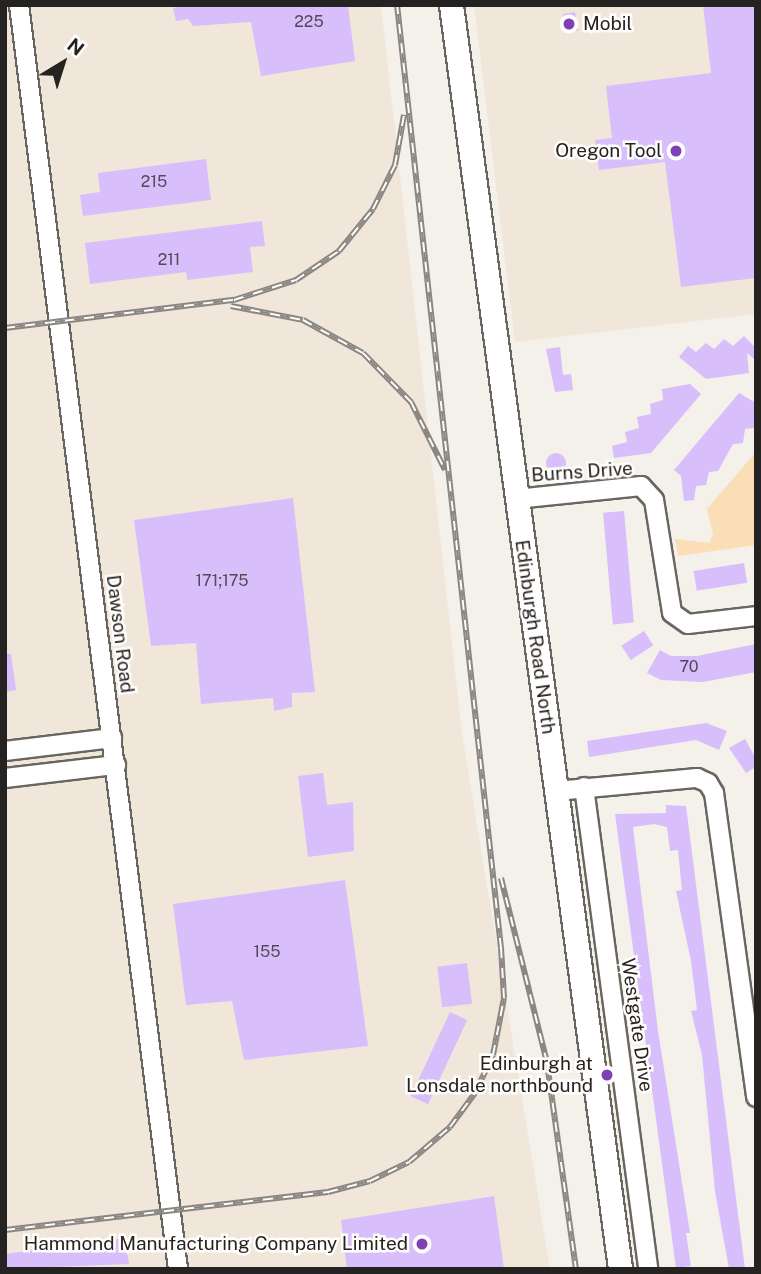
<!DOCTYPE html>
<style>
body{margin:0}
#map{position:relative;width:761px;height:1274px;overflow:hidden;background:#f4f0ea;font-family:"Public Sans",sans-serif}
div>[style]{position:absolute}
.built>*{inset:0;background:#f0e7da}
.green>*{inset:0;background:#fbdeb6}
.building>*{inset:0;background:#d8befa;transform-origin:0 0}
.round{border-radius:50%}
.roads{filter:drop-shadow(2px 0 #696560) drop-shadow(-2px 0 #696560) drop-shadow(0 2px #696560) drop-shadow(0 -2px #696560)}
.minor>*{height:18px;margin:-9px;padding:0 9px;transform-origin:9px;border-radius:9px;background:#fff}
.major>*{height:23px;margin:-11.5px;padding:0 11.5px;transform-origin:11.5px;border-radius:11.5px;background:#fff}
.rail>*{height:6px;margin-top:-3px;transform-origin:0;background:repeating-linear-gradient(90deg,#fffefc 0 10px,#8a8783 0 20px);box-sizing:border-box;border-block:2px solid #8a8783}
.dots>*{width:19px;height:19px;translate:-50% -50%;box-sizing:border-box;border:4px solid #fffefc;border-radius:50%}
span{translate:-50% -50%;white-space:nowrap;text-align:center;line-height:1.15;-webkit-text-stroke:5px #fffefc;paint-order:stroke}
.number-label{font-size:16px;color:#524a57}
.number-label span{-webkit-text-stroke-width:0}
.poi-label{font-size:19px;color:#252321}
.left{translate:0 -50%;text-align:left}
.right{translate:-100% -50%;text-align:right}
.street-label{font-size:19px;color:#252321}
.frame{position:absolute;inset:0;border:7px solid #252321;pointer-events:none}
.north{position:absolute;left:28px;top:28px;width:70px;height:70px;-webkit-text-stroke:5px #fffefc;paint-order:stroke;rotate:38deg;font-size:19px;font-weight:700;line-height:28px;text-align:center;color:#252321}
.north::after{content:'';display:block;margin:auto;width:24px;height:32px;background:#252321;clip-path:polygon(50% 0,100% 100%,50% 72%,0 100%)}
</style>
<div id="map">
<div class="built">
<i style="clip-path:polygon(5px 5px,381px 5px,462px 733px,550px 1269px,5px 1269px)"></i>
<i style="clip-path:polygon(474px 5px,756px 5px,756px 314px,515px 342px)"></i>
</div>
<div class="green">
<i style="clip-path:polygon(754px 454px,756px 545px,678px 556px,675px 539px,709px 543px,713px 534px,707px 509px)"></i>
</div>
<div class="building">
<i style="clip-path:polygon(189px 5px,348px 5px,355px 61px,261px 76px,251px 22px,193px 26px,188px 19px,176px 21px,173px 8px)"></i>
<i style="clip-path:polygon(703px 5px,756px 5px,756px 278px,681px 287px,665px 162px,599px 170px,595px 140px,612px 138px,606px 86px,711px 73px)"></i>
<i style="left:575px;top:12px;width:19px;height:12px;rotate:81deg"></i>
<i style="clip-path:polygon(206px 159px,211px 200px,83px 216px,80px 195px,100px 192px,98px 173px)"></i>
<i style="clip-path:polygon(262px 221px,265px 246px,250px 247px,253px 272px,187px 280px,186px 272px,90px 284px,85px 243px)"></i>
<i style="clip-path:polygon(744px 336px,756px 348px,756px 361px,747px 353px,749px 373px,706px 379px,679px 357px,688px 346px,696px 352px,706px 343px,714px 349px,724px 339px,733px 346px)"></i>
<i style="clip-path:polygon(560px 347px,563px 375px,571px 374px,573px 390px,555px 392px,546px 349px)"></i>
<i style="clip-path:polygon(690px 384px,701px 394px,651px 453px,614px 458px,612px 446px,627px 442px,625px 432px,639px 428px,637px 417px,651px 414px,650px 404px,663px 400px,662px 389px)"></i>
<i style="clip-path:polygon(739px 393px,756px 403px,755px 428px,745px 429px,743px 443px,733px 444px,718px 471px,709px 472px,706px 485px,696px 486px,694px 500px,684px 501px,681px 476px,674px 470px)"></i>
<i class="round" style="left:546px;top:453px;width:20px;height:20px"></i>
<i style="clip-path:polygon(293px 498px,315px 692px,292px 693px,292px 707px,274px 711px,273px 698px,201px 704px,196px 643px,151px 646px,134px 520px)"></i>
<i style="left:624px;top:511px;width:112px;height:21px;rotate:85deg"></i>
<i style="left:744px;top:563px;width:20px;height:51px;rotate:81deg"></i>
<i style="left:644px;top:631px;width:17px;height:27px;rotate:57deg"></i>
<i style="clip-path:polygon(756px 644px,756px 672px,703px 682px,661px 680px,647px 673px,660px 650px,671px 656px,697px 656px)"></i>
<i style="clip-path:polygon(5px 654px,11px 654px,16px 690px,5px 692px)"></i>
<i style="clip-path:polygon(706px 723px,727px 731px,719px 750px,696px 740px,589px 757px,587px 741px)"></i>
<i style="clip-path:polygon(745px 739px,756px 759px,756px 767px,746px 773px,729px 748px)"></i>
<i style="clip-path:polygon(323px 773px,327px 805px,353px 802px,354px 851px,308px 857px,298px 776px)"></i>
<i style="clip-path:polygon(666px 805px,686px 806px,745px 1269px,729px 1269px,715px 1191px,702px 1055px,691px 1011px,697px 1010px,691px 961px,676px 891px,682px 890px,678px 850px,670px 851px,667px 827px,654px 824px,633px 827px,658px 1031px,690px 1233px,686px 1233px,691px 1266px,676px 1268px,615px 814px,666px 813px)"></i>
<i style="clip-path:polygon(345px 880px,368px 1046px,244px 1060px,232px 1001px,186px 1005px,173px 904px)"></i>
<i style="left:467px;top:963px;width:41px;height:30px;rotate:83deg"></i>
<i style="left:450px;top:1012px;width:19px;height:93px;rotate:25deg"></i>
<i style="clip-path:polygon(494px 1196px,504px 1269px,347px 1269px,341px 1220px)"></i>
<i style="clip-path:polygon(126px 1238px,129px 1264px,5px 1269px,5px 1254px)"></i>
</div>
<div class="roads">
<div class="minor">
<i style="left:19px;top:5px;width:1274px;rotate:82.83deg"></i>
<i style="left:516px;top:499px;width:126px;rotate:-5.9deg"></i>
<i style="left:641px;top:486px;width:19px;rotate:47deg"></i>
<i style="left:654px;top:500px;width:114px;rotate:80.9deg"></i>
<i style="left:672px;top:613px;width:19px;rotate:35deg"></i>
<i style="left:688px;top:624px;width:68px;rotate:-6.7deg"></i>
<i style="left:5px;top:751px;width:108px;rotate:-6.9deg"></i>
<i style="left:5px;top:778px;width:112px;rotate:-6.7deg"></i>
<i style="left:584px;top:787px;width:486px;rotate:82.4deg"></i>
<i style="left:556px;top:791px;width:142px;rotate:-5.3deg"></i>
<i style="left:697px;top:778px;width:12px;rotate:24deg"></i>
<i style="left:708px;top:783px;width:12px;rotate:59deg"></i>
<i style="left:714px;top:793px;width:307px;rotate:82.1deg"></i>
</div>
<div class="major">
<i style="left:451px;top:5px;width:1275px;rotate:82.38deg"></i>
</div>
</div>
<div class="rail">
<i style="left:231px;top:306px;width:73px;rotate:11deg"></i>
<i style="left:303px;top:320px;width:68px;rotate:28.8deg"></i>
<i style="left:363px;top:353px;width:69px;rotate:45.6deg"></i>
<i style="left:411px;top:402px;width:76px;rotate:63.4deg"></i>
<i style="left:5px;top:328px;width:231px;rotate:-7deg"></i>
<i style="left:234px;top:300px;width:65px;rotate:-17.9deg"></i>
<i style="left:296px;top:280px;width:52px;rotate:-34deg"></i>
<i style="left:339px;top:251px;width:54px;rotate:-51deg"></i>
<i style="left:373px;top:209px;width:49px;rotate:-63.4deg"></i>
<i style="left:395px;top:165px;width:51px;rotate:-79.8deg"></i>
<i style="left:501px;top:878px;width:191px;rotate:76deg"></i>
<i style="left:547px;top:1063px;width:208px;rotate:82deg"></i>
<i style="left:5px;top:1230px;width:325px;rotate:-6.7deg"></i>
<i style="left:328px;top:1192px;width:43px;rotate:-14.7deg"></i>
<i style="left:370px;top:1181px;width:43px;rotate:-26deg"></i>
<i style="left:409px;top:1162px;width:54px;rotate:-40.5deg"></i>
<i style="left:450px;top:1127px;width:42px;rotate:-53.7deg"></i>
<i style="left:475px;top:1093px;width:42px;rotate:-64.7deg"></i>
<i style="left:493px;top:1055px;width:58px;rotate:-79.1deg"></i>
<i style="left:504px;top:998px;width:50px;rotate:-93.4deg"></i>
<i style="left:501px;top:948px;width:949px;rotate:-96.29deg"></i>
</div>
<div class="dots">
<i style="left:569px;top:24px;background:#7d40b6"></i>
<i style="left:676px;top:151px;background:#7d40b6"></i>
<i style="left:607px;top:1075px;background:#7d40b6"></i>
<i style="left:422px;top:1244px;background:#7d40b6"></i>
</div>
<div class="number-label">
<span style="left:309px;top:22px">225</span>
<span style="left:154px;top:182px">215</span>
<span style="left:169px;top:260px">211</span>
<span style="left:222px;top:581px">171;175</span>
<span style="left:689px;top:667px">70</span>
<span style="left:267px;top:952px">155</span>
</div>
<div class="poi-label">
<span class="left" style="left:583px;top:24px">Mobil</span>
<span class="right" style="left:662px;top:151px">Oregon Tool</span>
<span class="right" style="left:593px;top:1075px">Edinburgh at<br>Lonsdale northbound</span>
<span class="right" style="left:408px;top:1244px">Hammond Manufacturing Company Limited</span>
</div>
<div class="street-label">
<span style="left:582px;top:472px;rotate:-4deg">Burns Drive</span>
<span style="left:120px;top:634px;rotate:83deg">Dawson Road</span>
<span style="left:535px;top:637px;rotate:82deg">Edinburgh Road North</span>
<span style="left:637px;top:1025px;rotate:82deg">Westgate Drive</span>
</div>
<div class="frame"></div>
<div class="north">N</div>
</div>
